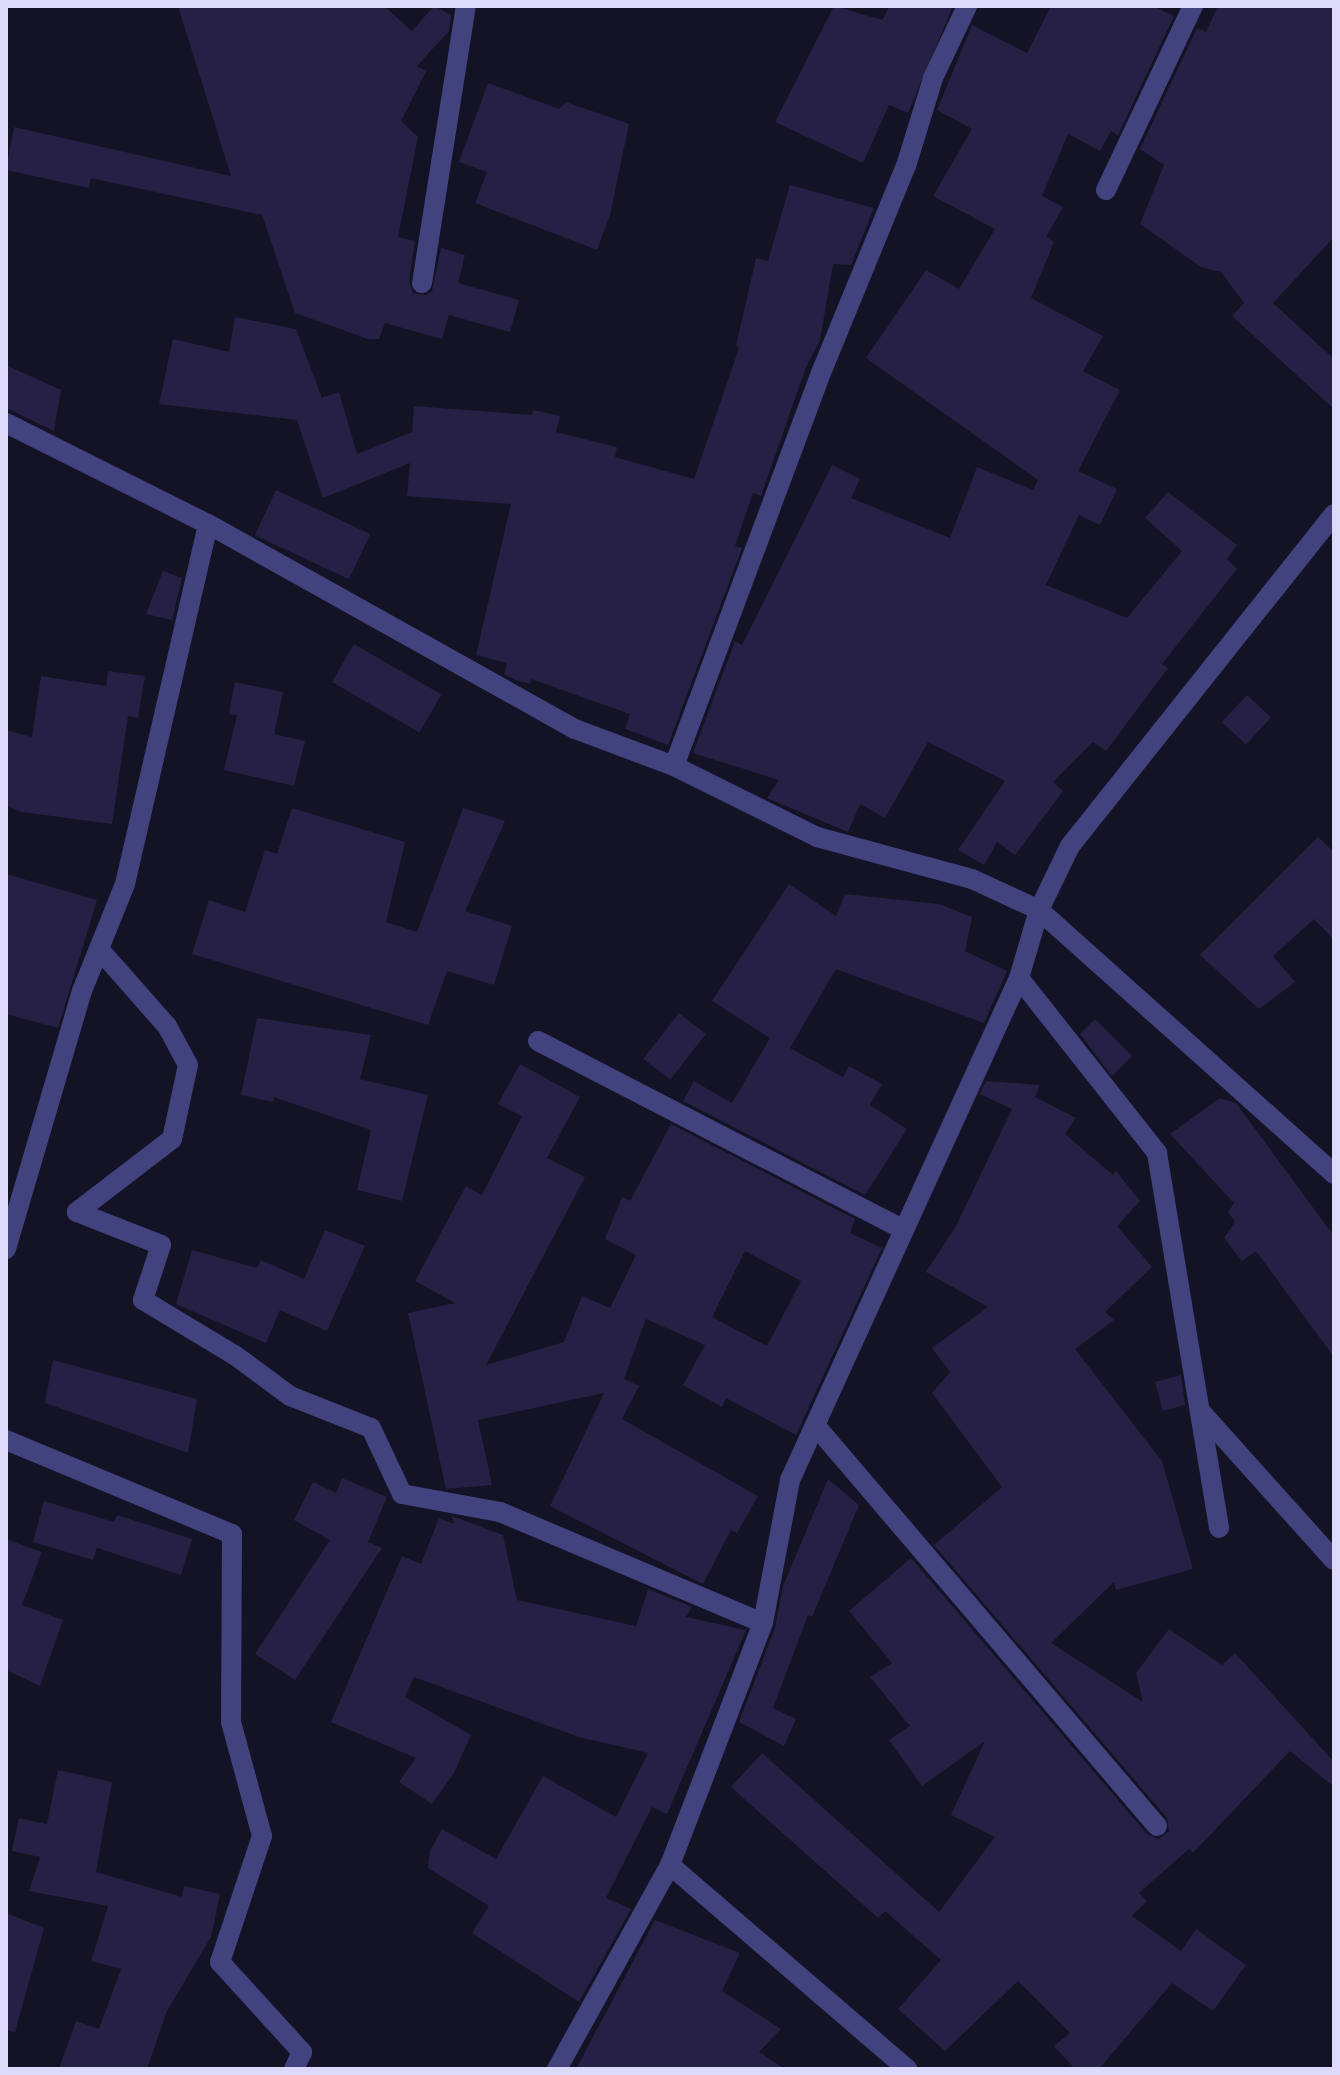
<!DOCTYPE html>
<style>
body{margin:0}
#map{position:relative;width:1340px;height:2075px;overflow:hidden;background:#141225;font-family:Signika,sans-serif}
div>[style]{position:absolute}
.building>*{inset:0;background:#252044;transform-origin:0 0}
.minor>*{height:20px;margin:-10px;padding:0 10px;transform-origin:10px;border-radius:10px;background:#42437e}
span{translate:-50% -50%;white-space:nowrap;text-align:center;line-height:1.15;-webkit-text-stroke:8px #141225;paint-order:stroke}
.frame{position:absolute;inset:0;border:8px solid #dcd9fb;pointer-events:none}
</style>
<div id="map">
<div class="building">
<i style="clip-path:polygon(178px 6px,384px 6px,412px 31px,434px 6px,451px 15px,449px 31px,417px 66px,426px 71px,401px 121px,418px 137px,398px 237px,415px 241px,409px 281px,413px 293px,426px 295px,432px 291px,441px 248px,465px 255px,458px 283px,519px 300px,510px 332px,449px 315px,442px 339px,385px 323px,379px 339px,368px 339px,295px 313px,262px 215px,91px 178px,89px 188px,6px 170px,14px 127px,231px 176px)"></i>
<i style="clip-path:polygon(834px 6px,882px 20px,890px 6px,953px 6px,908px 113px,889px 105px,863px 163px,775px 122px)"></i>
<i style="clip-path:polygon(1051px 6px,1153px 6px,1174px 16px,1118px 135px,1111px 131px,1100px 151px,1068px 134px,1042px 196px,1063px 207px,1046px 237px,1054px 242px,1031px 298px,1103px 336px,1083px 371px,1120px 390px,1078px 471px,1117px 489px,1100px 525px,1079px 515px,1046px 585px,1127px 618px,1182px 551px,1145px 518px,1168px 492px,1237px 545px,1227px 559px,1237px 569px,1162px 664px,1168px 668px,1106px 751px,1093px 742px,1053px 782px,1063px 791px,1015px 855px,997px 842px,984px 865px,958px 850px,1005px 781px,928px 742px,885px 818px,860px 804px,848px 832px,767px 798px,779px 780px,693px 753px,735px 641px,742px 645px,832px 465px,860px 479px,851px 498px,950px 538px,977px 467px,1033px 490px,1038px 480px,866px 358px,926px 270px,959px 289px,995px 229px,933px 196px,972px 129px,937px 110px,972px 25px,1027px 53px)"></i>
<i style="clip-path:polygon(1218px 6px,1334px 6px,1334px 237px,1273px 303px,1334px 359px,1334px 409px,1232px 316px,1244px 303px,1221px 272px,1201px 267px,1140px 224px,1164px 165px,1140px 149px,1197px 28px,1206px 32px)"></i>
<i style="clip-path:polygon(488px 83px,559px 109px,566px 102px,629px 124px,610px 215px,597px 250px,475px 203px,487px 172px,459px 162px)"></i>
<i style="clip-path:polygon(790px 185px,874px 208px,851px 265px,833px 264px,820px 340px,806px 367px,761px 496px,753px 493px,735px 546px,742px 548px,668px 745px,625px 729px,630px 714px,531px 679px,530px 684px,515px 680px,504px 674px,507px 663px,476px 655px,511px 504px,407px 496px,410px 463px,323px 498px,297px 420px,159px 404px,173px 339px,229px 352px,235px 317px,296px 329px,322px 398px,339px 392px,357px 454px,412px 432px,414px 406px,532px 415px,533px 410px,560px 416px,556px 432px,617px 447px,615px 457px,694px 479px,739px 348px,736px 346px,756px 258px,768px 261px)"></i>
<i style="clip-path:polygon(6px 365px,61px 390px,54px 431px,6px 408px)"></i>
<i style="left:276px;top:490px;width:104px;height:50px;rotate:25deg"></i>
<i style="clip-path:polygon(163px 571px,182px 578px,172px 620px,146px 614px)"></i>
<i style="left:354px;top:644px;width:101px;height:44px;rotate:30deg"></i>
<i style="clip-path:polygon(108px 671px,145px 676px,138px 718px,128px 716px,112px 824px,22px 812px,6px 805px,6px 730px,32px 737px,41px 676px,106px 686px)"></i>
<i style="clip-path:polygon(235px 682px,283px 692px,274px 734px,305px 741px,294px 786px,224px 770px,237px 715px,229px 714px)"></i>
<i style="left:1247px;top:695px;width:33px;height:37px;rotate:43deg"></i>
<i style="clip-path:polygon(292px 808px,405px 842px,386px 922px,417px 932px,463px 808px,505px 821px,465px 911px,512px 926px,494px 985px,447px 971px,428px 1025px,192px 954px,209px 900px,245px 912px,265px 850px,277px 854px)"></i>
<i style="clip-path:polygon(1318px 837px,1334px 852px,1334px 940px,1314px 919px,1273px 956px,1295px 982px,1259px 1009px,1200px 955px)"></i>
<i style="clip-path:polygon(6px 874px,97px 900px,58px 1028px,6px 1014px)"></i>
<i style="clip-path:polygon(789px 884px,836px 916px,845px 894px,939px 904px,972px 917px,965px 951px,1007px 971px,984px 1023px,836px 969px,790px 1048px,843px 1077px,849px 1066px,882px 1084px,870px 1105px,907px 1129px,865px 1195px,683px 1101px,694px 1081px,732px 1103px,770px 1038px,712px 1001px)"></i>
<i style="left:679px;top:1013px;width:34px;height:58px;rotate:38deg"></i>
<i style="clip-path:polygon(257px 1018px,371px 1035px,360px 1079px,428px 1095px,402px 1201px,357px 1190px,371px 1130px,274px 1097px,273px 1102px,241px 1095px)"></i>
<i style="clip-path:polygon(1095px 1019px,1132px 1056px,1112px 1076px,1080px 1034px)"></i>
<i style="clip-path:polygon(evenodd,520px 1064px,580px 1097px,547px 1158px,585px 1177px,486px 1365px,564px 1342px,582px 1296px,610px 1308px,636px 1255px,605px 1239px,622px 1197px,630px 1201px,671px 1124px,855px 1219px,850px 1233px,882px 1248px,796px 1435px,726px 1398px,722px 1407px,683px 1385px,705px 1345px,646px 1319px,624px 1379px,639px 1386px,622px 1419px,758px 1496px,737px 1533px,731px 1530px,703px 1584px,550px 1506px,604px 1393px,478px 1420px,492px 1485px,446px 1489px,408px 1313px,455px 1303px,415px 1281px,466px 1186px,482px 1195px,522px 1116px,498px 1104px,520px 1064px,745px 1251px,801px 1281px,767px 1346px,712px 1317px,745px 1251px)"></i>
<i style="clip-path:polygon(986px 1081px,1040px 1085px,1035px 1097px,1076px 1118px,1065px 1134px,1113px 1175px,1116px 1171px,1140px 1201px,1117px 1226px,1152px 1267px,1105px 1312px,1114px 1320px,1075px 1349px,1162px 1461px,1193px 1569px,1116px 1590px,1114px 1582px,1051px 1643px,1143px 1702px,1136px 1673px,1169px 1629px,1222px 1665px,1235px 1653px,1334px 1762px,1334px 1787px,1290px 1751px,1193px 1853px,1189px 1849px,1139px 1893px,1147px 1901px,1132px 1916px,1181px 1951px,1196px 1929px,1246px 1965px,1213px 2011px,1172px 1983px,1099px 2069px,1075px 2069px,1054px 2046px,1070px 2033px,1018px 1981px,945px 2051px,898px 2009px,941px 1960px,885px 1911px,878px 1918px,731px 1787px,762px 1753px,939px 1912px,995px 1837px,951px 1815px,985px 1741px,922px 1786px,889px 1740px,910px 1726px,870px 1677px,892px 1663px,849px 1611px,911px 1558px,1147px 1834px,1159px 1839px,1169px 1831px,1167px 1818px,934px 1545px,1002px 1487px,932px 1393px,950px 1372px,932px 1348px,988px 1307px,926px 1272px,956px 1226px,1012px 1109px,980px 1094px)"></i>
<i style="clip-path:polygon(1220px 1098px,1236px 1103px,1334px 1236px,1334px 1357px,1256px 1251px,1242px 1261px,1224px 1238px,1235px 1222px,1228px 1212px,1234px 1203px,1170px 1134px)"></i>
<i style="clip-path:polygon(325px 1230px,365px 1246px,327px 1331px,280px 1310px,266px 1343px,176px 1304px,192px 1250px,257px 1268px,261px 1260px,304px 1279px)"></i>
<i style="clip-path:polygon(53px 1360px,197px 1399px,188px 1453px,45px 1403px)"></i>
<i style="clip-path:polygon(1181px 1375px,1185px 1405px,1163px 1411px,1155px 1382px)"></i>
<i style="clip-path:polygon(342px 1478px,387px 1497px,368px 1542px,382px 1548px,295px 1680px,255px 1654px,330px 1540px,294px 1520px,313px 1482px,336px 1493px)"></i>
<i style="clip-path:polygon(828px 1479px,859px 1505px,812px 1617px,808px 1615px,773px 1708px,796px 1719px,784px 1746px,739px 1722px,775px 1628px,783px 1586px)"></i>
<i style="clip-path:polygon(44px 1501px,114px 1522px,117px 1515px,192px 1539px,181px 1575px,97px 1548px,93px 1560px,33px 1542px)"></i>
<i style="clip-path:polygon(452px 1516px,503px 1535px,517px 1600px,636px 1626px,648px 1589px,692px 1607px,686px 1617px,746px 1630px,667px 1814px,652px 1807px,606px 1898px,631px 1909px,579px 2002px,472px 1933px,489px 1906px,428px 1868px,430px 1851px,442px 1829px,496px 1859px,543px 1776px,616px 1817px,648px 1753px,579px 1737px,414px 1677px,405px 1697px,471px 1735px,454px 1773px,432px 1804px,399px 1782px,416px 1758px,331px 1722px,402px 1556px,421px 1564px,439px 1518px,454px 1524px)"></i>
<i style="clip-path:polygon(6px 1539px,42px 1552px,22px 1605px,63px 1620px,40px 1686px,6px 1670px)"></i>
<i style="clip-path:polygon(58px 1770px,112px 1782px,96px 1872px,182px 1897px,184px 1886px,220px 1894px,211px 1937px,167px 2011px,147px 2069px,59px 2069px,76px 2021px,99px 2029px,121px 1969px,91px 1961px,108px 1906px,29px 1891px,40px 1857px,12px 1851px,19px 1818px,47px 1824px)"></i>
<i style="clip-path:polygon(6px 1913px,44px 1928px,15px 2032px,6px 2030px)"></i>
<i style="clip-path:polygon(655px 1920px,740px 1953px,722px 1991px,781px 2029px,759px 2052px,785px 2069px,576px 2069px)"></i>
</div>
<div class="minor">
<i style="left:1106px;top:190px;width:204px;rotate:-64.7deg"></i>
<i style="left:422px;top:283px;width:280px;rotate:-81deg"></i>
<i style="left:6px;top:423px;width:226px;rotate:26.6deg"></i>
<i style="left:208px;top:524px;width:420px;rotate:29.2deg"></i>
<i style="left:575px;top:729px;width:106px;rotate:20.5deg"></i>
<i style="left:674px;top:766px;width:160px;rotate:26.4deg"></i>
<i style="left:817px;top:837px;width:161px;rotate:15.2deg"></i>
<i style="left:972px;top:879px;width:74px;rotate:24.8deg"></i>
<i style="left:1039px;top:910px;width:396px;rotate:41.8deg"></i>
<i style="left:674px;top:766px;width:425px;rotate:-69.5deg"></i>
<i style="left:823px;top:368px;width:218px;rotate:-67.7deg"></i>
<i style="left:906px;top:166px;width:92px;rotate:-72.9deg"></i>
<i style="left:933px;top:78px;width:80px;rotate:-64.7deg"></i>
<i style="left:99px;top:949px;width:103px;rotate:48.6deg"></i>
<i style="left:167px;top:1026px;width:44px;rotate:61.7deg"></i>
<i style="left:188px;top:1065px;width:76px;rotate:102.2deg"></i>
<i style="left:172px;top:1139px;width:120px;rotate:142.5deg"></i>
<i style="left:77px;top:1212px;width:90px;rotate:21.4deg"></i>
<i style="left:161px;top:1245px;width:58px;rotate:108.1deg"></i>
<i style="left:143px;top:1300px;width:109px;rotate:31.1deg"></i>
<i style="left:236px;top:1356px;width:67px;rotate:36.5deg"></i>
<i style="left:290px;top:1396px;width:87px;rotate:21.6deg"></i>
<i style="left:371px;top:1428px;width:73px;rotate:64.8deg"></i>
<i style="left:402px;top:1494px;width:100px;rotate:10.4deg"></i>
<i style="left:500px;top:1512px;width:285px;rotate:22.9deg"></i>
<i style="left:1019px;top:978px;width:223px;rotate:51.7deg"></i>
<i style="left:1157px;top:1153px;width:380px;rotate:80.6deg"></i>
<i style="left:538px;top:1041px;width:412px;rotate:27.3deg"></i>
<i style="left:6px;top:1249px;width:269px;rotate:-73.6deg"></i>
<i style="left:82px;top:991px;width:115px;rotate:-68.1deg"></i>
<i style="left:125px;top:884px;width:369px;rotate:-77deg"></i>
<i style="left:1201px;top:1412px;width:199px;rotate:48.1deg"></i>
<i style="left:815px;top:1425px;width:527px;rotate:49.54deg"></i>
<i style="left:6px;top:1440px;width:245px;rotate:22.6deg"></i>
<i style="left:232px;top:1534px;width:188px;rotate:90.3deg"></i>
<i style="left:231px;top:1722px;width:118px;rotate:74.8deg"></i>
<i style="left:262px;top:1836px;width:133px;rotate:108.4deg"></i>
<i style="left:220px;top:1962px;width:122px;rotate:47.7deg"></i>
<i style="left:302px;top:2052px;width:19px;rotate:115deg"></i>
<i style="left:670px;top:1865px;width:313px;rotate:40.7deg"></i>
<i style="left:557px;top:2069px;width:233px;rotate:-61deg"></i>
<i style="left:670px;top:1865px;width:259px;rotate:-69deg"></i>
<i style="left:763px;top:1623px;width:146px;rotate:-79.3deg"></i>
<i style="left:790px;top:1480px;width:552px;rotate:-65.48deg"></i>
<i style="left:1019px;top:978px;width:71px;rotate:-73.6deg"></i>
<i style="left:1039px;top:910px;width:71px;rotate:-64.2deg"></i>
<i style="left:1070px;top:846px;width:424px;rotate:-51.5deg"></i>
</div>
<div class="frame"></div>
</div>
